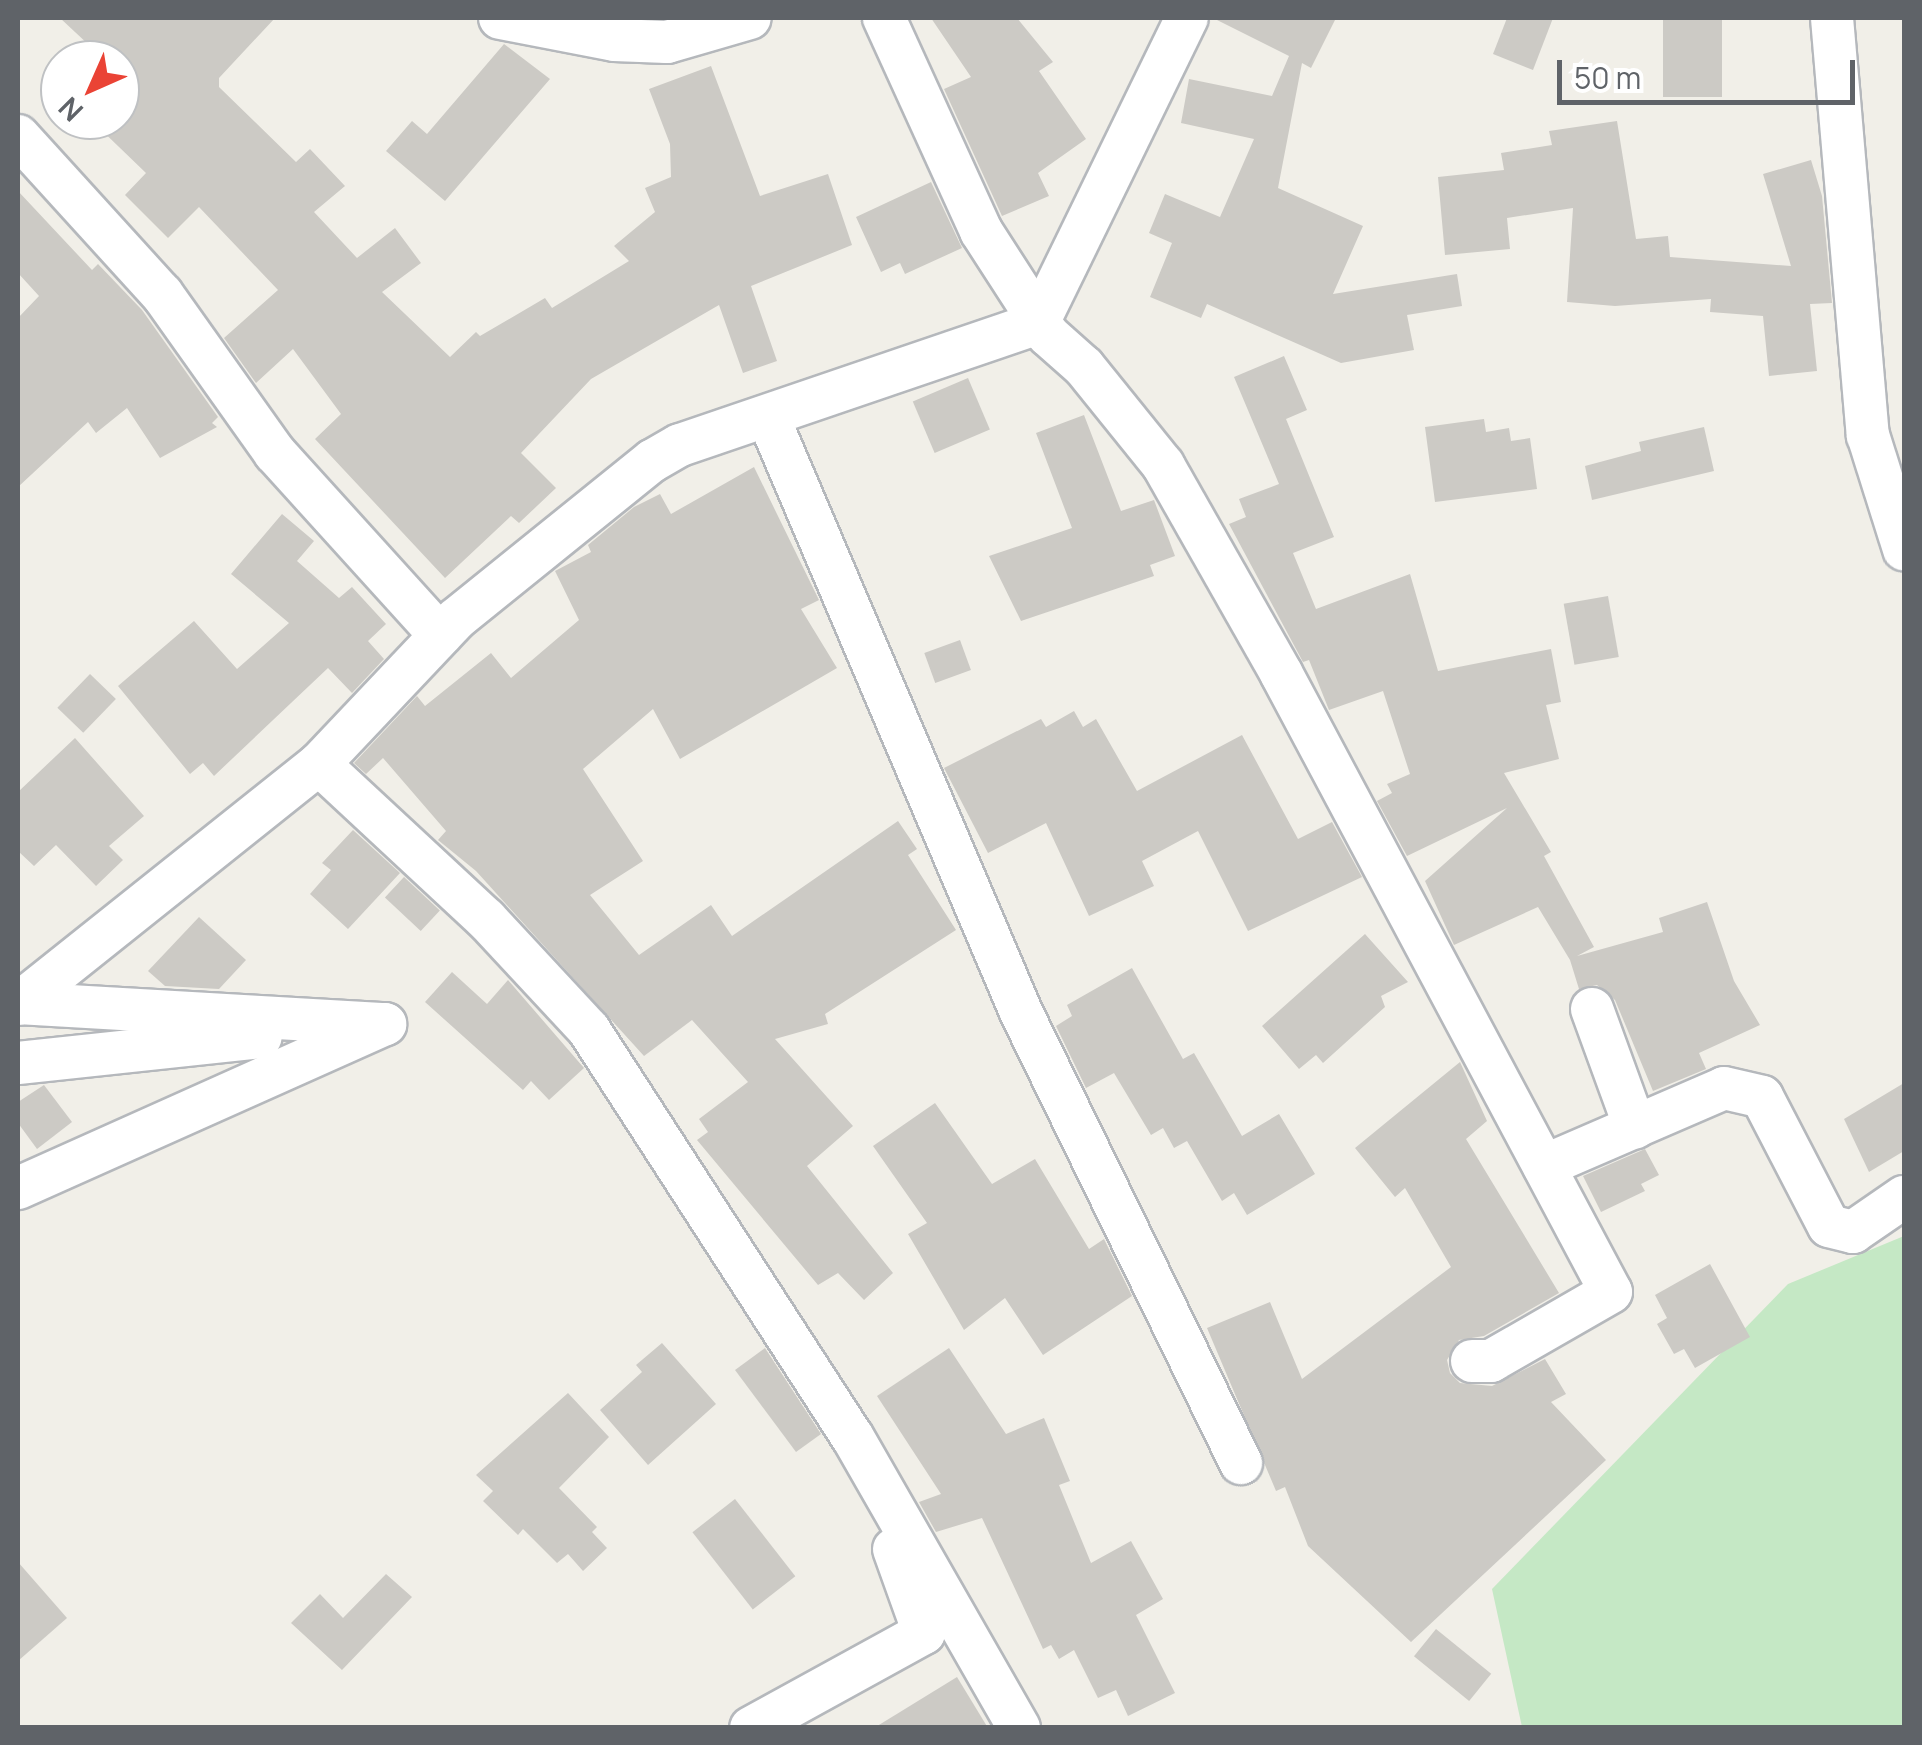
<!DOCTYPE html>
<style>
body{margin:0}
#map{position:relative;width:1922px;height:1745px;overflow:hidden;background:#f1efe8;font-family:Manrope,sans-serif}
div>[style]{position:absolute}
.green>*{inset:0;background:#c5e8c5}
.building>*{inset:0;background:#cccac5;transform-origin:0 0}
.roads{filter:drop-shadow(2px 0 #b5b8bc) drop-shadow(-2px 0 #b5b8bc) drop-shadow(0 2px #b5b8bc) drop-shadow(0 -2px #b5b8bc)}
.street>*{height:42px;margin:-21px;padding:0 21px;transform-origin:21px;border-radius:21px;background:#fff}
span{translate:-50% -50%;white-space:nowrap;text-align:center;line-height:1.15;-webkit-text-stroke:9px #fff;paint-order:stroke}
.frame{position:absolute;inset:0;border:20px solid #5f6368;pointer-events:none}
.north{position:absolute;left:40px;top:40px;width:100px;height:100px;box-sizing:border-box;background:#fff;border:2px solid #bfc1c3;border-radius:50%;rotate:225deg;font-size:28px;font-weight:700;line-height:40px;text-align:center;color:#5f6368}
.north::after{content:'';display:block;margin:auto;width:35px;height:45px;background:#ea4335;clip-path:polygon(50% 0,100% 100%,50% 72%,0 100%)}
.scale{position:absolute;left:1557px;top:60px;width:298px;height:45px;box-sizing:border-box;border:5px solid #5f6368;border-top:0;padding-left:12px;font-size:30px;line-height:35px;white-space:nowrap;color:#5f6368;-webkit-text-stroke:8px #fff;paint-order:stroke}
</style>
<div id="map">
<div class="green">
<i style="clip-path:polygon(1904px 1236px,1904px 1727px,1522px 1727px,1492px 1589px,1788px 1284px)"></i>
</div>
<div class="building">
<i style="clip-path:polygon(60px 18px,275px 18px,219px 78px,219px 87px,296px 162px,310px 149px,345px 186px,314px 212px,357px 258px,395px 228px,421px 263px,382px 292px,450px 357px,476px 332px,480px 336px,545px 298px,552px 308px,629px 261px,614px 246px,655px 212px,645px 188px,671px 177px,670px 144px,649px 89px,711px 66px,760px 196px,828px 174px,852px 245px,751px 286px,777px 361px,743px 373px,719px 305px,591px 379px,521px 453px,556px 488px,519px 523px,511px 516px,445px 578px,315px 439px,341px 414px,293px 349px,256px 383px,224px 338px,278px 290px,199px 207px,168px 238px,125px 195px,146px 173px,91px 120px,120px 120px,120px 60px,105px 60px)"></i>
<i style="clip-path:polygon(931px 18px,1017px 18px,1053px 62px,1039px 71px,1086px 139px,1038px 173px,1049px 196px,1002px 216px,944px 89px,971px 77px)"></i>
<i style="clip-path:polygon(1213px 18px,1336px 18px,1311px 68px,1302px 63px,1278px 188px,1363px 226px,1333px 294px,1457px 274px,1462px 306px,1407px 315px,1414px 350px,1341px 363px,1207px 304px,1201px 318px,1150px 297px,1172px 243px,1149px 233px,1165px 194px,1220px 217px,1254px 139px,1181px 123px,1189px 79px,1272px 96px,1289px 56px)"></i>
<i style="clip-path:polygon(1507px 18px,1553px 18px,1533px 70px,1493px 54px)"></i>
<i style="left:1663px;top:18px;width:59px;height:79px"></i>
<i style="clip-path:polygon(504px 44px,550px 79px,445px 201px,386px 151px,412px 121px,427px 134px)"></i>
<i style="clip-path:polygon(1617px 121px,1636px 239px,1668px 236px,1670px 257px,1791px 266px,1763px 174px,1811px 160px,1822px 196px,1832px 303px,1810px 304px,1817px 371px,1769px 376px,1763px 316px,1710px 312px,1711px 299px,1615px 306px,1567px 302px,1573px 208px,1507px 218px,1510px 249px,1445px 255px,1438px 177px,1504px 170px,1501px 153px,1552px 145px,1549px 131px)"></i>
<i style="clip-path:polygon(931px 182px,962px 248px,905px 274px,900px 263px,881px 272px,856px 217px)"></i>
<i style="clip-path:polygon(18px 191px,92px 270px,98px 264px,142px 310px,218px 417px,212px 423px,217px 427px,160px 458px,127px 408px,96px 433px,88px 422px,18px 487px,18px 318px,39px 296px,18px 273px)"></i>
<i style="clip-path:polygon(1284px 356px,1307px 410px,1286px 419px,1334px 537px,1293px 553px,1316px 609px,1410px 574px,1438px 671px,1551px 649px,1561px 702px,1546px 705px,1559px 759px,1504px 773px,1551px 852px,1544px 856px,1594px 947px,1577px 956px,1663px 932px,1659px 918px,1707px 902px,1734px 981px,1760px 1025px,1699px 1053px,1706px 1069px,1653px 1091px,1615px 1000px,1597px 985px,1579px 989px,1570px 960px,1538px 907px,1454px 945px,1425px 881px,1507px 808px,1407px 856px,1377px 801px,1392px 793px,1387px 784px,1410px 774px,1383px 691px,1329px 710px,1309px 660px,1303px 662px,1229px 524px,1246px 517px,1239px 499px,1279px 484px,1234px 377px)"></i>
<i style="left:968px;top:378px;width:56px;height:60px;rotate:67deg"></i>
<i style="clip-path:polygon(1084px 415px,1121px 511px,1154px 500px,1175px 556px,1150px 565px,1154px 576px,1021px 621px,989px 556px,1072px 528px,1036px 433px)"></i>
<i style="clip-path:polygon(1484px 419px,1486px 432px,1509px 428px,1511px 441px,1530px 438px,1537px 489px,1435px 502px,1425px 427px)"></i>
<i style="clip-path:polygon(1704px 427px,1714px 471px,1592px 500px,1585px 466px,1641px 451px,1639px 442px)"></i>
<i style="clip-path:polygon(754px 467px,819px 600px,801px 609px,837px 668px,680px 759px,653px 709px,583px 769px,643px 861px,590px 895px,639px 955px,711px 905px,732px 936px,898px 821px,917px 849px,908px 855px,956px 930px,825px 1014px,828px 1024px,775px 1039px,853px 1126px,807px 1166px,893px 1273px,864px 1300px,838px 1273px,818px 1285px,697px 1140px,708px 1132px,699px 1119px,748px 1082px,692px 1020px,644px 1056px,476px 871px,438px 840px,446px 831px,383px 758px,366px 774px,354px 763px,417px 696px,425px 706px,491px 653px,511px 678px,579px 620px,555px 571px,591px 552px,588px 545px,634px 507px,660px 494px,671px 514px)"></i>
<i style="clip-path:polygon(282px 514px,314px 541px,297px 561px,339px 598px,352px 587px,386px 624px,368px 641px,384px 659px,352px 693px,328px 668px,214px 776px,203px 763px,190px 774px,118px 686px,194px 621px,237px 669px,289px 623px,231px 574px)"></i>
<i style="left:1608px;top:596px;width:62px;height:45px;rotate:80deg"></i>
<i style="left:960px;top:640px;width:32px;height:38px;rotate:70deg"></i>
<i style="left:90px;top:674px;width:36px;height:47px;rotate:44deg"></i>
<i style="clip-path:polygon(1074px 711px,1083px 727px,1096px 719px,1137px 791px,1242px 735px,1298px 839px,1332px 822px,1362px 877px,1248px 931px,1198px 831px,1142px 861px,1154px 886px,1089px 916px,1046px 823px,988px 853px,944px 768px,1041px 719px,1046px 727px)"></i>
<i style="clip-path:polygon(75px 738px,144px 816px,109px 846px,123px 860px,96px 886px,56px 845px,34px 866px,18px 851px,18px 792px)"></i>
<i style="clip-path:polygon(353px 830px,400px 873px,348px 929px,310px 894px,331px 870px,322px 863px)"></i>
<i style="left:404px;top:877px;width:49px;height:28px;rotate:43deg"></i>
<i style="clip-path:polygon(199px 917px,246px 960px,219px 989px,165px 986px,148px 971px)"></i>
<i style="clip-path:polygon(1365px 934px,1408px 982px,1381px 996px,1385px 1007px,1323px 1063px,1316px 1055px,1299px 1069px,1262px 1026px)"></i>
<i style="clip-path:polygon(1132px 968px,1183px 1059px,1194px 1053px,1242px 1136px,1279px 1114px,1315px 1174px,1247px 1215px,1234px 1193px,1222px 1201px,1187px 1141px,1174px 1148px,1163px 1128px,1151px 1135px,1114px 1073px,1086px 1088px,1056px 1026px,1072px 1016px,1067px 1005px)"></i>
<i style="clip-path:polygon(452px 972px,487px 1004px,508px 980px,584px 1068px,549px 1100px,531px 1081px,523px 1090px,425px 1002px)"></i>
<i style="clip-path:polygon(1460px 1062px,1487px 1121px,1466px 1139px,1559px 1293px,1484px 1336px,1459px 1340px,1447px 1360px,1450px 1373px,1460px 1383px,1492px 1386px,1545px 1359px,1566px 1394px,1551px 1402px,1606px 1460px,1411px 1642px,1308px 1546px,1285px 1487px,1276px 1491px,1207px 1328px,1270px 1302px,1302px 1379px,1451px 1267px,1405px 1188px,1395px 1197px,1355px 1148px)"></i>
<i style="clip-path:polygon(1904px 1083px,1904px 1151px,1869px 1172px,1844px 1119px)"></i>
<i style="clip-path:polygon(44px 1085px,72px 1122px,37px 1149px,18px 1123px,18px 1102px)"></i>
<i style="clip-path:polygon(935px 1103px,992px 1184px,1035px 1159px,1089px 1249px,1104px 1239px,1132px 1296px,1043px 1355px,1005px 1298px,964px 1330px,908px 1234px,927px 1223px,873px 1146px)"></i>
<i style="clip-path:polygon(1645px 1149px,1659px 1175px,1641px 1184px,1645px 1191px,1601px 1212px,1583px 1176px)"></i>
<i style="clip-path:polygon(1710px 1264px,1750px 1337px,1695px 1368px,1684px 1349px,1674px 1354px,1657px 1324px,1667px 1318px,1655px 1295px)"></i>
<i style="clip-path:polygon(662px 1343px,716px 1404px,648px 1465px,600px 1410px,642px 1372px,636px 1365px)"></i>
<i style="clip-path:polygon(765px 1348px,821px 1434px,796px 1452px,735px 1370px)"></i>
<i style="clip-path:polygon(949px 1348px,1006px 1434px,1044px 1418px,1070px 1481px,1059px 1485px,1091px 1563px,1131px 1541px,1163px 1599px,1136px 1615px,1175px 1693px,1128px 1716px,1116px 1690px,1098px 1698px,1074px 1650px,1059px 1659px,1051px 1645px,1043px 1649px,982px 1518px,936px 1532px,919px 1502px,941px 1494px,877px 1396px)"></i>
<i style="clip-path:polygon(568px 1393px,609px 1437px,559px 1488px,597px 1527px,592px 1532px,607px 1548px,583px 1571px,568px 1554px,557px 1563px,523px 1529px,518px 1535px,483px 1501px,493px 1491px,476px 1475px)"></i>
<i style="left:735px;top:1499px;width:98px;height:54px;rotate:52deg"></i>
<i style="clip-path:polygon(18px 1562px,67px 1618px,18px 1661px)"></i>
<i style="clip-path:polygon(386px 1574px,412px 1597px,342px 1670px,291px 1623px,320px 1594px,343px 1618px)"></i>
<i style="left:1436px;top:1629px;width:71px;height:35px;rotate:39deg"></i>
<i style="clip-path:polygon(957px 1677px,988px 1728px,874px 1728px)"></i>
</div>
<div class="roads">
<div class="street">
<i style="left:500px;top:18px;width:116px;rotate:10.9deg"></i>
<i style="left:614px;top:40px;width:53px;rotate:2.2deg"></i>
<i style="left:667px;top:42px;width:86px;rotate:-16.1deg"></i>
<i style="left:884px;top:18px;width:234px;rotate:65.5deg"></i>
<i style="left:981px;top:231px;width:124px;rotate:57.2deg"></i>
<i style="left:1048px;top:335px;width:48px;rotate:41.6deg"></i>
<i style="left:1084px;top:367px;width:126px;rotate:51.1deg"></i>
<i style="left:1163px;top:465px;width:239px;rotate:60.4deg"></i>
<i style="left:1281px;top:673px;width:701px;rotate:61.94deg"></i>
<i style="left:1611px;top:1292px;width:138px;rotate:150.1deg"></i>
<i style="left:1491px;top:1361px;width:19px;rotate:180deg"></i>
<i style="left:1832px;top:18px;width:419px;rotate:85.1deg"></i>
<i style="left:1868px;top:435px;width:120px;rotate:72.5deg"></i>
<i style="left:18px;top:136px;width:214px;rotate:47.7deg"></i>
<i style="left:162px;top:294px;width:195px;rotate:54.6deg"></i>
<i style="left:275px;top:453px;width:246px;rotate:47.8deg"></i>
<i style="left:768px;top:417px;width:647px;rotate:66.96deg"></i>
<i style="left:1021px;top:1012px;width:502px;rotate:64deg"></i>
<i style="left:319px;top:764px;width:228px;rotate:42.9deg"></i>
<i style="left:486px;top:919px;width:151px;rotate:47.1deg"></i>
<i style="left:589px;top:1030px;width:484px;rotate:57.1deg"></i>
<i style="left:852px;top:1436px;width:336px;rotate:60.2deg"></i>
<i style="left:18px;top:1003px;width:368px;rotate:3.3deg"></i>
<i style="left:385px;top:1024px;width:402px;rotate:155.9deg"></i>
<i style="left:18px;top:1004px;width:385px;rotate:-38.6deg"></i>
<i style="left:319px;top:764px;width:199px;rotate:-46.6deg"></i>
<i style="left:456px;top:619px;width:252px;rotate:-38.9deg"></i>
<i style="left:652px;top:461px;width:32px;rotate:-30deg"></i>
<i style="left:680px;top:445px;width:378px;rotate:-18.8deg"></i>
<i style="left:1038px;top:323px;width:339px;rotate:-64deg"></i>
<i style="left:1592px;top:1009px;width:126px;rotate:70deg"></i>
<i style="left:18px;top:1063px;width:244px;rotate:-6.1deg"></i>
<i style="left:1544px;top:1166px;width:196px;rotate:-23.4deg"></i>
<i style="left:1724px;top:1088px;width:39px;rotate:13deg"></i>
<i style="left:1762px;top:1097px;width:145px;rotate:62.6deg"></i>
<i style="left:1829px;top:1226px;width:25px;rotate:14deg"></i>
<i style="left:1853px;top:1232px;width:62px;rotate:-34.5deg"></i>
<i style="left:751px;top:1728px;width:197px;rotate:-28.8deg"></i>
<i style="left:924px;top:1633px;width:89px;rotate:-109.7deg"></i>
</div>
</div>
<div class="frame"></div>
<div class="north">N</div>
<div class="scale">50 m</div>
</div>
